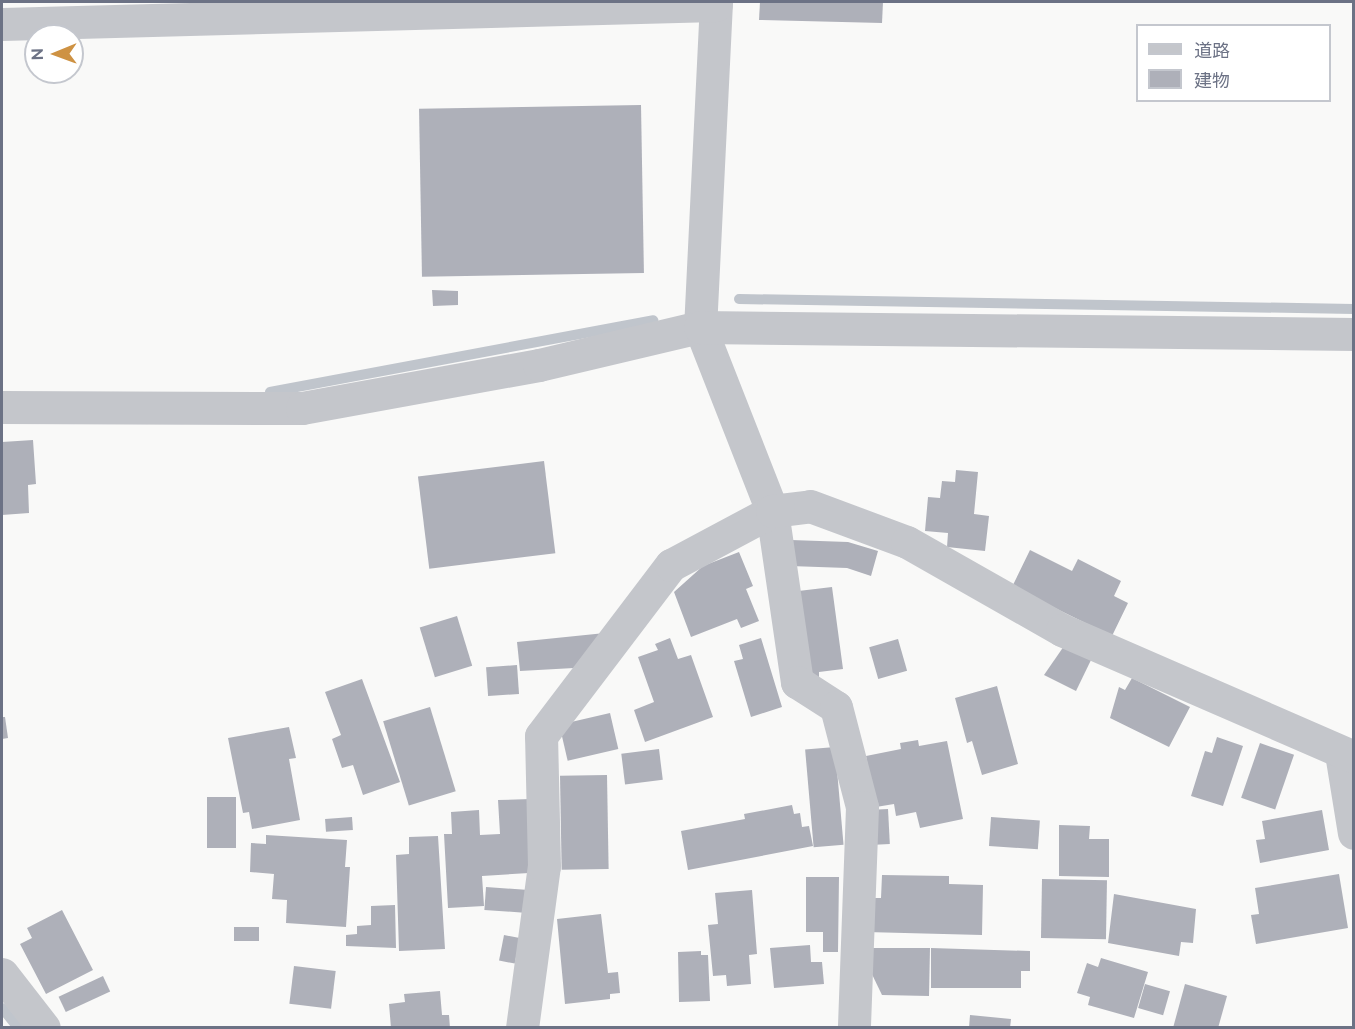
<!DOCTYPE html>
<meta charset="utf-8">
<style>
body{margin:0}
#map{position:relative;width:1355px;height:1029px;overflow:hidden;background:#f9f9f8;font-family:Raleway,"Noto Sans JP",sans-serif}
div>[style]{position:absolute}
.stream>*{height:10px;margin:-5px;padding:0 5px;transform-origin:5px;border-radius:5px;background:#c0c5cc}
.building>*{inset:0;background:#aeb0b9;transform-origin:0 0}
.minor>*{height:33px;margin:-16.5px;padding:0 16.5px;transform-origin:16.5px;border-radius:16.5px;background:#c4c6cb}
span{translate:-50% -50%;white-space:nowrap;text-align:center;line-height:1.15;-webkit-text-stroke:6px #fff;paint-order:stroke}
.frame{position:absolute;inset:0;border:3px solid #6c7285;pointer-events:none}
.legend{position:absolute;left:1136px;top:24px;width:195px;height:78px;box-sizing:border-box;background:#fff;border:2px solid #c4c7ce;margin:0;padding:8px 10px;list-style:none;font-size:18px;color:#6c7285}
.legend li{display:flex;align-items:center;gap:12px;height:30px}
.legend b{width:30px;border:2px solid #c4c7ce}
.north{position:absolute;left:24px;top:24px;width:60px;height:60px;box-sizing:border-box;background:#fff;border:2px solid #c4c7ce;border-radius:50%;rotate:269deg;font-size:16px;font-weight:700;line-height:24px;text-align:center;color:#6c7285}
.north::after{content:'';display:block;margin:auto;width:21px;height:27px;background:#ce9243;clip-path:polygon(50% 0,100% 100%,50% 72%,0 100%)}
</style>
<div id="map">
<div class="stream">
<i style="left:739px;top:299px;width:615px;rotate:0.93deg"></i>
<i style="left:270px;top:392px;width:390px;rotate:-10.6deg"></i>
<i style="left:2px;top:1008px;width:26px;rotate:51deg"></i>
</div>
<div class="building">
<i style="clip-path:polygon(760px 2px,883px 2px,882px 23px,759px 20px)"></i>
<i style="left:641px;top:105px;width:168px;height:222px;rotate:89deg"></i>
<i style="clip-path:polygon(432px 290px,458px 291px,458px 305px,433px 306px)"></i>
<i style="clip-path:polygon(33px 440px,36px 484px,28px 485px,29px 513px,2px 515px,2px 442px)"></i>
<i style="left:544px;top:461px;width:93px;height:127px;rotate:83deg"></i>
<i style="clip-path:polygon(956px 470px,978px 472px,974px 514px,989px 516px,985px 551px,947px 547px,948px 533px,925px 531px,928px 497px,940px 498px,942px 481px,955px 482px)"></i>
<i style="clip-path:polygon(791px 540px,848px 542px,878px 551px,871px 576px,847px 568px,790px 566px)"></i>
<i style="clip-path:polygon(1030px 550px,1072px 571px,1078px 559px,1121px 581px,1114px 596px,1128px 603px,1112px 636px,1012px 587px)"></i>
<i style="clip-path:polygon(739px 552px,753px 586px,746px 589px,759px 621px,741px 628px,737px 619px,691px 637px,674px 592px,703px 566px)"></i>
<i style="clip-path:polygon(832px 587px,843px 669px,819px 672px,819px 680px,806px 681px,790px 592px)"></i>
<i style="left:457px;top:616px;width:52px;height:39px;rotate:73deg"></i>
<i style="clip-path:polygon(605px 633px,574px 668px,520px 671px,517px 642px)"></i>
<i style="clip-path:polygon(670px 638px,678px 659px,691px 655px,713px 717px,645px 742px,634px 710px,654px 702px,638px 657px,658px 650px,655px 644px)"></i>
<i style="clip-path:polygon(761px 638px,782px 707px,751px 717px,734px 661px,743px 659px,739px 645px)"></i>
<i style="left:898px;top:639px;width:33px;height:30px;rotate:74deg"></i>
<i style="clip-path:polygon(1064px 646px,1091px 660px,1076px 691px,1044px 675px)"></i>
<i style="left:517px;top:665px;width:29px;height:31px;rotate:86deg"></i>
<i style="clip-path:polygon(1132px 678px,1190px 707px,1169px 747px,1110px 718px,1119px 687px,1125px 690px)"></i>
<i style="clip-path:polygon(362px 679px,400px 782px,363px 795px,353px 765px,342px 768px,332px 739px,341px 735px,325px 692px)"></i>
<i style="clip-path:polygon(997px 686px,1018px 764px,982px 775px,972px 741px,967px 743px,955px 698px)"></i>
<i style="left:430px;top:707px;width:88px;height:49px;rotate:73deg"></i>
<i style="left:610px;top:713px;width:37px;height:52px;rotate:77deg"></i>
<i style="clip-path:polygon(2px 717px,5px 717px,8px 738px,2px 739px)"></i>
<i style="clip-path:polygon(289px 727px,296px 758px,289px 759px,300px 820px,252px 829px,249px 812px,243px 813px,228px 738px)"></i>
<i style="clip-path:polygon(1217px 737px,1243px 746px,1223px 806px,1191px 796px,1205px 751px,1212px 753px)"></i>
<i style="clip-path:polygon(918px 740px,919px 746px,947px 741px,963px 819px,920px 828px,916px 812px,896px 816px,894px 804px,876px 807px,866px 756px,901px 749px,900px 743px)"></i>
<i style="left:1260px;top:743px;width:36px;height:58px;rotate:19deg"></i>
<i style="left:835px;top:747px;width:98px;height:30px;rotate:85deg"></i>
<i style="left:659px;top:749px;width:31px;height:38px;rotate:83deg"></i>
<i style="left:607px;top:775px;width:94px;height:47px;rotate:89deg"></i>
<i style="left:207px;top:797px;width:29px;height:51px"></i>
<i style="clip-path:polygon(531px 799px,529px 873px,482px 876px,484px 906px,448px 908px,444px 834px,452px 834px,451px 812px,479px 810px,480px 835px,500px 834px,498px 800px)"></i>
<i style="clip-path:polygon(792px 805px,794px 814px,800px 813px,802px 827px,809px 826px,813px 846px,688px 870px,681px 831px,745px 819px,744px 814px)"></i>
<i style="left:888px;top:809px;width:35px;height:25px;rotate:87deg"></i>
<i style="clip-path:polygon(1322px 810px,1329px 850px,1260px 863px,1256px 840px,1265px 839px,1262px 821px)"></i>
<i style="left:352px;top:817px;width:13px;height:27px;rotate:86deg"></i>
<i style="left:991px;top:817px;width:49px;height:29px;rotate:4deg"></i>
<i style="clip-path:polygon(1059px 825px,1090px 826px,1089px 839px,1109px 839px,1109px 877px,1059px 876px)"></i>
<i style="clip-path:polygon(266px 835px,347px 840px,345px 867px,350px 867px,346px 927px,286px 923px,287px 900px,272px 899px,274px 874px,250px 872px,251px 843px,266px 844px)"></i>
<i style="clip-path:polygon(438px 836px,445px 949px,399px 951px,396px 855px,409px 854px,409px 837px)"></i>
<i style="clip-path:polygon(1339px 874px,1348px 928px,1256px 944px,1251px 915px,1259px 914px,1255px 888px)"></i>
<i style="clip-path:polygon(882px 875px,949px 876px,949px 884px,983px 885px,982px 935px,866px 932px,867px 898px,881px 898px)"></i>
<i style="clip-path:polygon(806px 877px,839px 877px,838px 952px,823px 952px,823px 932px,806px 932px)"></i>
<i style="left:1042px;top:879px;width:65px;height:59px;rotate:1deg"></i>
<i style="left:486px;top:887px;width:43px;height:23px;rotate:4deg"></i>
<i style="clip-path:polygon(752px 890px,757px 954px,749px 955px,751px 984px,727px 986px,726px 975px,713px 976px,708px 925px,718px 924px,715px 893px)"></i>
<i style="clip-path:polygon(1114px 894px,1196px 909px,1193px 943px,1181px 942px,1179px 956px,1108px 943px)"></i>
<i style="clip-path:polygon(395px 905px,396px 948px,346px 946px,346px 935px,357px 934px,357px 926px,371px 925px,371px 906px)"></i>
<i style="clip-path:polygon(62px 910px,93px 970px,46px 994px,20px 944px,32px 938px,27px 928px)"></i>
<i style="clip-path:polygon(601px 914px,608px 973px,618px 972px,620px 993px,610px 994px,610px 999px,565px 1004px,557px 919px)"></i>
<i style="left:234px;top:927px;width:25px;height:14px"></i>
<i style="left:504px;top:935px;width:16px;height:26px;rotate:11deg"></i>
<i style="clip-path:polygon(810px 945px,811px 962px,822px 962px,824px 984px,774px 988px,770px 948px)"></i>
<i style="clip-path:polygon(868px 948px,930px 948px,929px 996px,882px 995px,868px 966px)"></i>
<i style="clip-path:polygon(931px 948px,1030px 951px,1030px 971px,1021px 971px,1021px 988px,931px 988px)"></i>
<i style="clip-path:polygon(701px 951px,701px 955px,708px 955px,710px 1001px,679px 1002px,678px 952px)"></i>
<i style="clip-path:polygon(1101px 958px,1148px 972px,1134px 1018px,1088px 1005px,1090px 997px,1077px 993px,1087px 963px,1098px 967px)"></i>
<i style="left:294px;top:966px;width:42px;height:38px;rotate:7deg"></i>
<i style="left:103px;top:976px;width:17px;height:49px;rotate:65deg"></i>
<i style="left:1145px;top:984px;width:26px;height:25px;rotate:16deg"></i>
<i style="clip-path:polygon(1185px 984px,1227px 996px,1218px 1028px,1173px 1028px)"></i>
<i style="clip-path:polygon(440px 991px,442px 1015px,449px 1015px,450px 1028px,391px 1028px,389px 1004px,405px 1002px,404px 994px)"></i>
<i style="clip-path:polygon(970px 1015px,1011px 1019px,1010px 1028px,969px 1028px)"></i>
</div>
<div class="minor">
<i style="left:716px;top:2px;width:325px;rotate:92.8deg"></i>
<i style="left:700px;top:327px;width:198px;rotate:68.6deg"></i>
<i style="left:772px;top:511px;width:173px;rotate:81.7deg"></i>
<i style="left:797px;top:682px;width:46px;rotate:32.7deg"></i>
<i style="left:836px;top:707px;width:103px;rotate:75.4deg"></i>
<i style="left:862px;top:807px;width:221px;rotate:92.1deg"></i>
<i style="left:2px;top:24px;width:714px;rotate:-1.52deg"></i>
<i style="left:2px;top:407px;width:300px;rotate:0.2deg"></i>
<i style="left:302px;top:408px;width:241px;rotate:-10.3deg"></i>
<i style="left:539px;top:365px;width:165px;rotate:-13.3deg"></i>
<i style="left:700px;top:327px;width:654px;rotate:0.61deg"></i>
<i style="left:1341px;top:753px;width:81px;rotate:80.8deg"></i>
<i style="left:2px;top:974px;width:68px;rotate:52.1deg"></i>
<i style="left:522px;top:1028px;width:163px;rotate:-82.3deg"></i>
<i style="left:544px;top:866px;width:130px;rotate:-91.3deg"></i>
<i style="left:541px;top:736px;width:215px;rotate:-52.8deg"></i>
<i style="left:671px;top:565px;width:115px;rotate:-28.1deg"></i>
<i style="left:772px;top:511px;width:38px;rotate:-7deg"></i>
<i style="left:810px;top:506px;width:103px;rotate:20.4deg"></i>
<i style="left:907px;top:542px;width:178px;rotate:29.6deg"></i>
<i style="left:1062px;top:630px;width:318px;rotate:23.5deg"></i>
</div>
<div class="frame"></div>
<ul class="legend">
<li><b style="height:8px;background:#c4c6cb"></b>道路</li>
<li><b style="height:16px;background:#aeb0b9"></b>建物</li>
</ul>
<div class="north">N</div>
</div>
